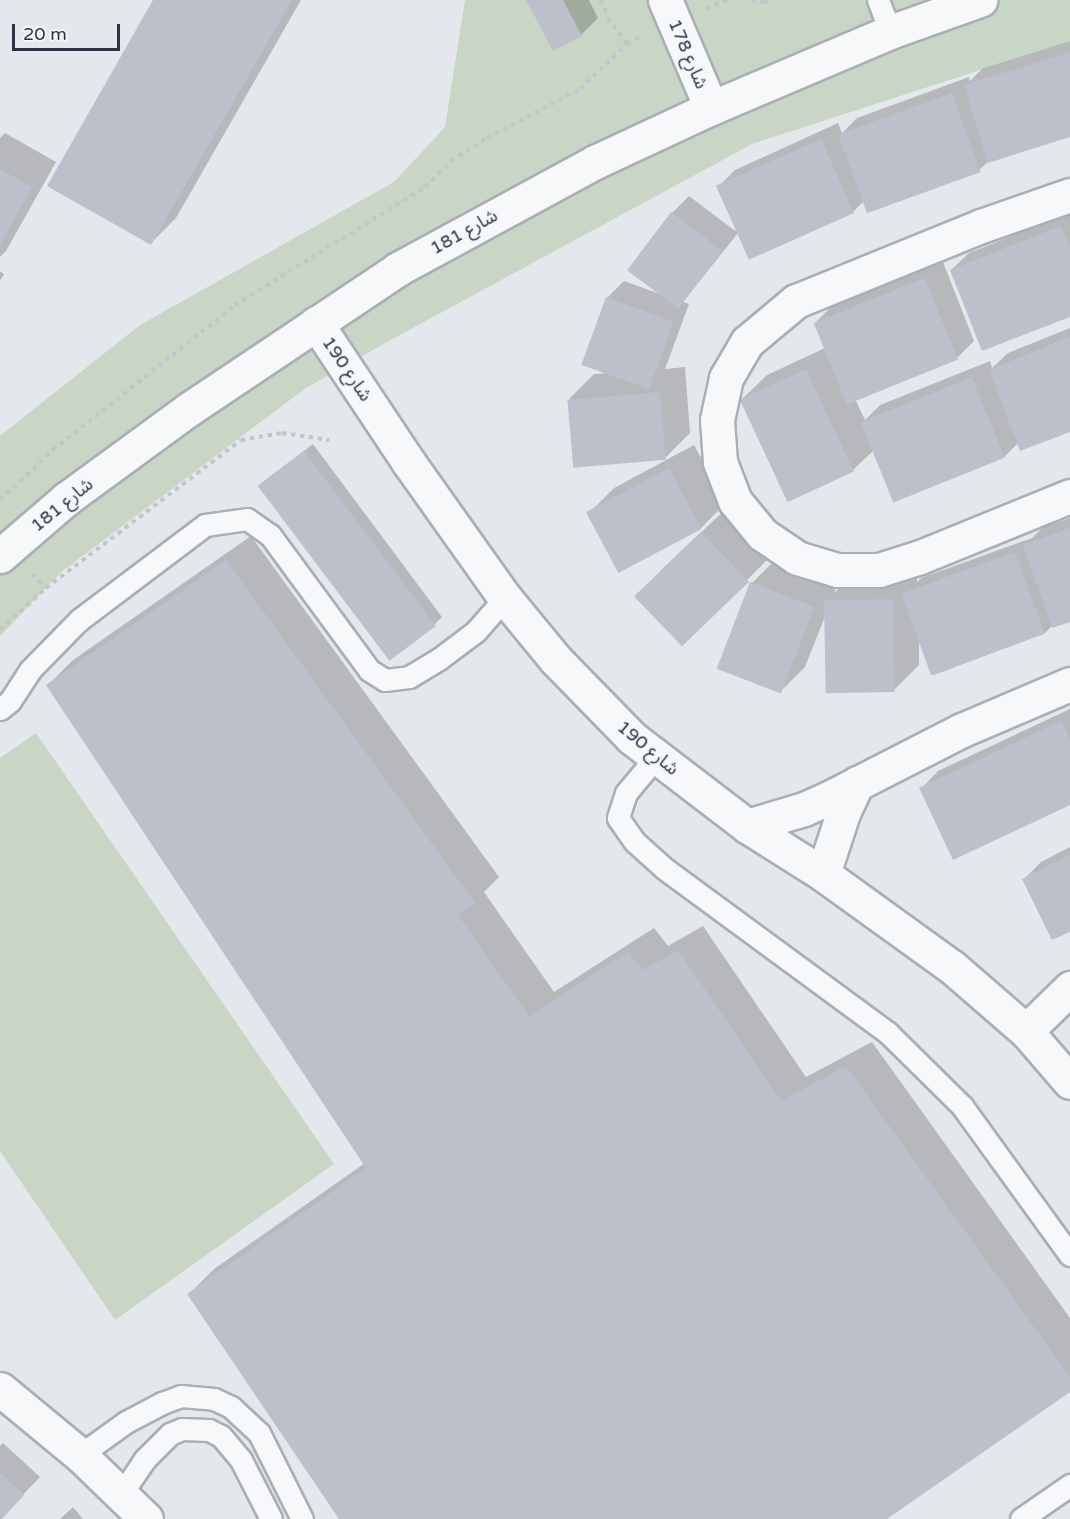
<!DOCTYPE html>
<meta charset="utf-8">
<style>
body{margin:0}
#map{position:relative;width:1070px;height:1519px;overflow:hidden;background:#e4e7ec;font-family:"Varela Round","Noto Sans Arabic",sans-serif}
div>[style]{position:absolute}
.green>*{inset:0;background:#c9d6c5}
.shadow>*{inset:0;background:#0003}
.building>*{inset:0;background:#bbc0ca;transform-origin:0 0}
.path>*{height:4px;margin-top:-2px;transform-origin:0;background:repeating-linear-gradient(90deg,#c2c5cb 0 4.5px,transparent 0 9px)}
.roads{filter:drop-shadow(2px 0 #a9aeb7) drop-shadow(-2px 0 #a9aeb7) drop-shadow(0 2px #a9aeb7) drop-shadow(0 -2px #a9aeb7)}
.service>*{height:21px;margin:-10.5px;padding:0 10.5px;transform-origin:10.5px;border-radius:10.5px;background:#f7f8fa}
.minor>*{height:33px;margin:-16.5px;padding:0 16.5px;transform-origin:16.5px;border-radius:16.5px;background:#f7f8fa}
span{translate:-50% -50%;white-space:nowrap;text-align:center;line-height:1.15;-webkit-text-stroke:4.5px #f4f6f9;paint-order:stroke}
.street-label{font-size:18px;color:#2b3445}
.scale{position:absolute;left:12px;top:24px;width:108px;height:27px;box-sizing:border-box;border:3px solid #2b3445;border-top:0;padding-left:8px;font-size:18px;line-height:21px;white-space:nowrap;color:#2b3445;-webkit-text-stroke:4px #f4f6f9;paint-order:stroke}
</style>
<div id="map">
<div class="green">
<i style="clip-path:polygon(465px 0,1070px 0,1070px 41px,752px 144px,387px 342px,306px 388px,60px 573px,0 636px,0 436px,140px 325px,394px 182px,445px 127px)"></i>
<i style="clip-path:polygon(36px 733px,334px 1164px,115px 1320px,0 1151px,0 758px)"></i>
</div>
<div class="shadow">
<i style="clip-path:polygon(155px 0,301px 0,176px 218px,151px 243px)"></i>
<i style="clip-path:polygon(528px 0,589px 0,598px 18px,581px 35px)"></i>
<i style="clip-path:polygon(1070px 41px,1070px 136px,988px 162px,979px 170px,864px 201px,853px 212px,718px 187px,735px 170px,838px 123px,842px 133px,857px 118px,969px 77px,970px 81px,982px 69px)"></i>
<i style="clip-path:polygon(5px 133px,56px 162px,6px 251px,0 257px,0 138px)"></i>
<i style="clip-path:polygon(689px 196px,738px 233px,683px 302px,689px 304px,665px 369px,685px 367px,690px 433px,665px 458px,569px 399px,594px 374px,610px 373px,607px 298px,624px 281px,660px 294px,672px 213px)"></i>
<i style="clip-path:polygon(1070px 213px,1070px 315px,951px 270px,969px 253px)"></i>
<i style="clip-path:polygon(943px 262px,974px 341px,957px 358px,855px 399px,865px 420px,880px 405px,990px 361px,992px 368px,1008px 353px,1070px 328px,1070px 430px,1019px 442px,1004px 457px,874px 450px,852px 471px,741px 400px,767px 375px,825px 348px,815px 323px,832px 306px)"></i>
<i style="clip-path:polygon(0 271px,4px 274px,0 281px)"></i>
<i style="clip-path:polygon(313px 444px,442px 617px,434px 625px,259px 485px)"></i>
<i style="clip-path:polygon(694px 445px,726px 503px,701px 528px,589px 513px,614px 488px)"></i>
<i style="clip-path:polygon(727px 508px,772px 555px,747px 580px,660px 571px)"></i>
<i style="clip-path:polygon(1070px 518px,1070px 620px,1053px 625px,1045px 633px,934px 675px,919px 636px,919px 665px,894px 690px,826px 614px,805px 667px,780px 692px,752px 583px,777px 558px,838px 582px,834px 593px,851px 577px,917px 574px,917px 582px,921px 578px,1032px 538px,1042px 528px)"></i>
<i style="clip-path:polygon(251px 536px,499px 877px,484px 892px,554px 992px,654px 928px,668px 946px,703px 926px,806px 1077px,872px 1042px,1070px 1318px,1070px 1391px,884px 1519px,341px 1519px,189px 1294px,214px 1269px,365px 1163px,48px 685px,73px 660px)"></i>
<i style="clip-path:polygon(1070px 709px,1070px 803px,921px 789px,938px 771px)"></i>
<i style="clip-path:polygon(1070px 847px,1070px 930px,1024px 879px,1041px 862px)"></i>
<i style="clip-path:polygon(3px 1443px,40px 1477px,0 1519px,0 1446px)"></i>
<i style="clip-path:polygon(73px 1507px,83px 1519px,60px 1519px)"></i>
</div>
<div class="building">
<i style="clip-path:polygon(153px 0,292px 0,151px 245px,47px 186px)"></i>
<i style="clip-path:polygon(526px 0,563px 0,582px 36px,553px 51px)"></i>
<i style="clip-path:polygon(1070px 52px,1070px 137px,988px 163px,964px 85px)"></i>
<i style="left:952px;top:93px;width:84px;height:121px;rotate:70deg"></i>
<i style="left:821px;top:139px;width:81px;height:115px;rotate:66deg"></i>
<i style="clip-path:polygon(0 169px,32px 187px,0 245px)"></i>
<i style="left:671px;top:212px;width:64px;height:73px;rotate:37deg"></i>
<i style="clip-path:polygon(1061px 226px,1070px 247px,1070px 317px,982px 351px,950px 270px)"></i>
<i style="left:925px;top:278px;width:88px;height:120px;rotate:68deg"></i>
<i style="left:606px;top:297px;width:72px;height:72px;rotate:20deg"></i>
<i style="clip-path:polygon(1070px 337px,1070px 432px,1020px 451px,989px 370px)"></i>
<i style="left:806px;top:369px;width:113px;height:73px;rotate:65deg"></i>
<i style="left:972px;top:377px;width:87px;height:120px;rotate:68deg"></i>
<i style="left:660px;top:392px;width:68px;height:93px;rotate:85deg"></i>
<i style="left:304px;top:451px;width:219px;height:58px;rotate:53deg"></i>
<i style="left:669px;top:468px;width:69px;height:94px;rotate:62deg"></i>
<i style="clip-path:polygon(1070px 528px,1070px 622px,1052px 628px,1023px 545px)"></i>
<i style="left:701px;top:532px;width:69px;height:93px;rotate:46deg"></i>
<i style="left:1015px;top:552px;width:87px;height:121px;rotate:70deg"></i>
<i style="clip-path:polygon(226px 560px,475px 903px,458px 915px,529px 1016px,628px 952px,643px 970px,678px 950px,781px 1101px,846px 1066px,1070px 1377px,1070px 1392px,887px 1519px,339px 1519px,187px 1294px,366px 1168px,46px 685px)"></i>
<i style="left:750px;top:582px;width:69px;height:93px;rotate:21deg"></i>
<i style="left:893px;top:599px;width:93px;height:69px;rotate:89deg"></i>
<i style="clip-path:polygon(1061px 721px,1070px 740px,1070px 805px,953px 860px,919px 788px)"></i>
<i style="clip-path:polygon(1070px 855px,1070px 932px,1052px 940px,1022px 879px)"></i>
<i style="clip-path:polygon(0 1473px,24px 1495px,2px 1519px,0 1519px)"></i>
</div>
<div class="path">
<i style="left:601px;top:0;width:19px;rotate:69deg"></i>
<i style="left:608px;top:18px;width:32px;rotate:54deg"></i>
<i style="left:751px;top:0;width:13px;rotate:9deg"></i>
<i style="left:764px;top:2px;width:6px;rotate:-18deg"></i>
<i style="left:706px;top:8px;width:23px;rotate:-20deg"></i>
<i style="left:0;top:500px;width:73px;rotate:-43.3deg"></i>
<i style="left:53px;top:450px;width:233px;rotate:-38.5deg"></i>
<i style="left:235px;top:305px;width:224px;rotate:-31.8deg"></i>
<i style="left:425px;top:187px;width:37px;rotate:-45deg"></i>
<i style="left:451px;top:161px;width:43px;rotate:-32.6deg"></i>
<i style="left:487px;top:138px;width:105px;rotate:-27.8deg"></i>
<i style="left:580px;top:89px;width:65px;rotate:-43.8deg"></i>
<i style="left:627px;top:44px;width:17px;rotate:-28deg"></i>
<i style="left:32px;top:574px;width:20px;rotate:45deg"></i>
<i style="left:0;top:630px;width:62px;rotate:-42.4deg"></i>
<i style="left:46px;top:588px;width:245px;rotate:-37.2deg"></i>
<i style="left:241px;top:440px;width:42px;rotate:-9.7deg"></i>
<i style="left:282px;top:433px;width:48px;rotate:8.5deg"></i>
</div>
<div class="roads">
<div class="service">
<i style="left:878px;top:0;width:34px;rotate:69deg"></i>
<i style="left:0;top:709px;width:13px;rotate:-39deg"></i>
<i style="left:10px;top:701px;width:37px;rotate:-57deg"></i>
<i style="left:30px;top:670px;width:70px;rotate:-45.6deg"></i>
<i style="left:79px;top:620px;width:158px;rotate:-37deg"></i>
<i style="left:205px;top:525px;width:42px;rotate:-8.1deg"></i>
<i style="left:247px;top:519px;width:28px;rotate:35deg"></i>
<i style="left:270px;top:535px;width:167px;rotate:53.7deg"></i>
<i style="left:369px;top:670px;width:19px;rotate:32deg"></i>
<i style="left:385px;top:680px;width:24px;rotate:-7deg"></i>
<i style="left:409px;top:677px;width:35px;rotate:-31deg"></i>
<i style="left:439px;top:659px;width:46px;rotate:-37.1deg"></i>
<i style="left:476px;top:631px;width:44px;rotate:-48.7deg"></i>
<i style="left:656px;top:757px;width:47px;rotate:129.8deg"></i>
<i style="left:626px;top:793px;width:26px;rotate:108deg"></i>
<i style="left:618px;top:818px;width:29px;rotate:55deg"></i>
<i style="left:635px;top:842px;width:40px;rotate:42deg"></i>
<i style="left:665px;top:869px;width:277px;rotate:36.3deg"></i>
<i style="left:888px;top:1033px;width:104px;rotate:44.6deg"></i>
<i style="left:962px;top:1106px;width:184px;rotate:54.1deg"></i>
<i style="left:80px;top:1455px;width:57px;rotate:-35.7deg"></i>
<i style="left:126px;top:1422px;width:41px;rotate:-27.8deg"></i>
<i style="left:162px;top:1403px;width:20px;rotate:-20deg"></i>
<i style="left:181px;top:1396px;width:33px;rotate:5deg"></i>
<i style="left:214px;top:1399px;width:19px;rotate:25deg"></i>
<i style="left:231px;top:1407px;width:38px;rotate:43deg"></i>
<i style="left:259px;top:1433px;width:96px;rotate:63.4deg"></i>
<i style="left:122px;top:1493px;width:40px;rotate:-56deg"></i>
<i style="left:144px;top:1460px;width:37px;rotate:-45deg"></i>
<i style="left:170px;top:1434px;width:13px;rotate:-23deg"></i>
<i style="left:182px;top:1429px;width:27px;rotate:2deg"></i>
<i style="left:209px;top:1430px;width:13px;rotate:27deg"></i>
<i style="left:221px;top:1436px;width:31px;rotate:50deg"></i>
<i style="left:241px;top:1460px;width:66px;rotate:63deg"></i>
<i style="left:1021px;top:1519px;width:60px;rotate:-34.8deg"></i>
</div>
<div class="minor">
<i style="left:665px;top:0;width:117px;rotate:66.9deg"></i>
<i style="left:1070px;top:195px;width:94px;rotate:160.8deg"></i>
<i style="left:981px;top:226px;width:200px;rotate:157.9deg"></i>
<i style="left:796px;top:301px;width:64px;rotate:140.1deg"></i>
<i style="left:747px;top:342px;width:42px;rotate:120.3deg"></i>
<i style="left:726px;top:378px;width:43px;rotate:102.1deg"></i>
<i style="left:717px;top:420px;width:42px;rotate:85.9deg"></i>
<i style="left:720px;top:462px;width:42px;rotate:69deg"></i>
<i style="left:735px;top:501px;width:43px;rotate:50.7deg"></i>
<i style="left:762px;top:534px;width:42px;rotate:34.4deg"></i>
<i style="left:797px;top:558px;width:42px;rotate:16.7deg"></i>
<i style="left:837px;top:570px;width:42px"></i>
<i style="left:879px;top:570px;width:43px;rotate:-17.6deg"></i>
<i style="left:920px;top:557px;width:162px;rotate:-22.1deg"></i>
<i style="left:316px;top:323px;width:168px;rotate:56.4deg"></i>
<i style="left:409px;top:463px;width:166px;rotate:54.6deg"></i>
<i style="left:505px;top:598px;width:80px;rotate:50.6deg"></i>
<i style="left:556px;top:660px;width:109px;rotate:45.7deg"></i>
<i style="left:632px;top:738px;width:145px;rotate:37.4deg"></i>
<i style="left:747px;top:826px;width:90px;rotate:32.3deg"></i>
<i style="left:823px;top:874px;width:159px;rotate:35.8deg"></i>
<i style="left:952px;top:967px;width:98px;rotate:40.9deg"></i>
<i style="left:1026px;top:1031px;width:67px;rotate:49.2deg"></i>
<i style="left:0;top:556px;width:87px;rotate:-40.8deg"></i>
<i style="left:66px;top:499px;width:152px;rotate:-36.2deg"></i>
<i style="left:189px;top:409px;width:252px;rotate:-33.8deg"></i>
<i style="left:398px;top:269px;width:224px;rotate:-28.5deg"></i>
<i style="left:595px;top:162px;width:128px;rotate:-25deg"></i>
<i style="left:711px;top:108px;width:194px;rotate:-23deg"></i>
<i style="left:890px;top:32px;width:96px;rotate:-19.6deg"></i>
<i style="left:747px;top:826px;width:59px;rotate:-16.6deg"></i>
<i style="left:804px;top:809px;width:30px;rotate:-24deg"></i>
<i style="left:831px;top:797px;width:147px;rotate:-27.1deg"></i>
<i style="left:962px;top:730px;width:117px;rotate:-23.1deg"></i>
<i style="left:823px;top:874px;width:64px;rotate:-71.8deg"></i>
<i style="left:843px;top:813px;width:33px;rotate:-65deg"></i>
<i style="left:1026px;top:1031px;width:62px;rotate:-44.3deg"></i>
<i style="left:0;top:1389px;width:104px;rotate:39.5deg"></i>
<i style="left:80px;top:1455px;width:92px;rotate:44.1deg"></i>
</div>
</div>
<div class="street-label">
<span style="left:688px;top:54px;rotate:67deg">شارع 178</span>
<span style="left:464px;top:232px;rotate:-29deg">شارع 181</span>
<span style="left:347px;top:369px;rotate:56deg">شارع 190</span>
<span style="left:62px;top:505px;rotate:-39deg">شارع 181</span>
<span style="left:648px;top:748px;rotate:40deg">شارع 190</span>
</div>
<div class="scale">20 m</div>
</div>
